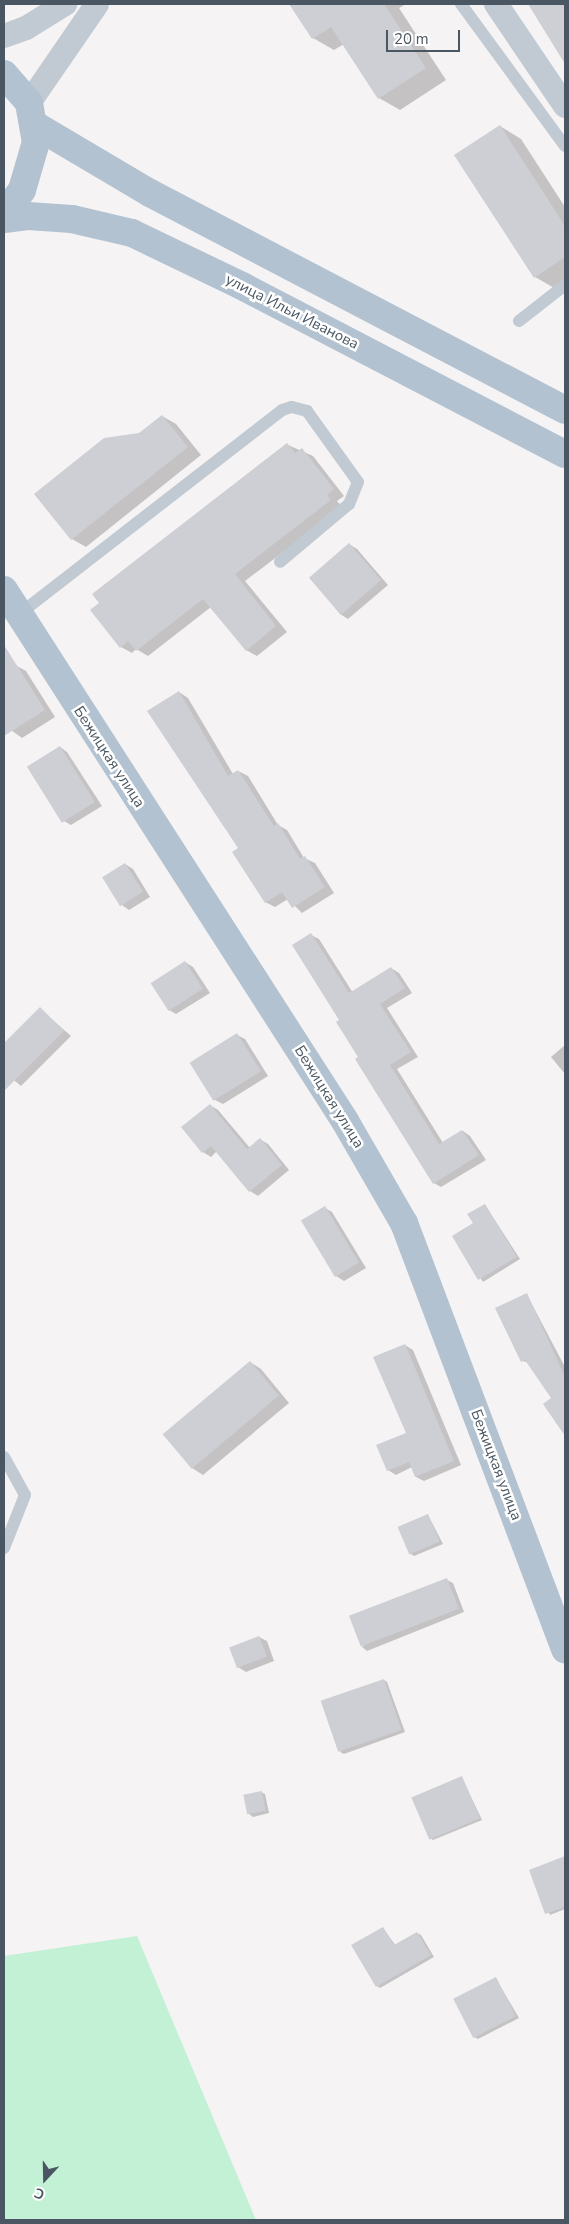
<!DOCTYPE html>
<meta charset="utf-8">
<style>
body{margin:0}
#map{position:relative;width:569px;height:2224px;overflow:hidden;background:#f5f3f3;font-family:"Nunito Sans",sans-serif}
div>[style]{position:absolute}
.green>*{inset:0;background:#c3f1d5}
.shadow>*{inset:0;background:#0003}
.building>*{inset:0;background:#cdcfd5;transform-origin:0 0}
.lane>*{height:12px;margin:-6px;padding:0 6px;transform-origin:6px;border-radius:6px;background:#c1cad2}
.street>*{height:24px;margin:-12px;padding:0 12px;transform-origin:12px;border-radius:12px;background:#c1cad2}
.primary>*{height:28px;margin:-14px;padding:0 14px;transform-origin:14px;border-radius:14px;background:#b3c2d1}
span{translate:-50% -50%;white-space:nowrap;text-align:center;line-height:1.15;-webkit-text-stroke:5px #fff;paint-order:stroke}
.street-label{font-size:15px;color:#4a5661}
.frame{position:absolute;inset:0;border:5px solid #4a5661;pointer-events:none}
.north{position:absolute;left:20px;top:2154px;width:50px;height:50px;-webkit-text-stroke:4px #fff;paint-order:stroke;rotate:201deg;font-size:14px;font-weight:700;line-height:20px;text-align:center;color:#4a5661}
.north::after{content:'';display:block;margin:auto;width:18px;height:22px;background:#4a5661;clip-path:polygon(50% 0,100% 100%,50% 72%,0 100%)}
.scale{position:absolute;left:386px;top:30px;width:74px;height:22px;box-sizing:border-box;border:2px solid #4a5661;border-top:0;padding-left:6px;font-size:15px;line-height:18px;white-space:nowrap;color:#4a5661;-webkit-text-stroke:4px #fff;paint-order:stroke}
</style>
<div id="map">
<div class="green">
<i style="clip-path:polygon(137px 1936px,256px 2220px,4px 2220px,4px 1956px)"></i>
</div>
<div class="shadow">
<i style="clip-path:polygon(291px 4px,406px 4px,399px 8px,446px 80px,400px 110px,379px 98px,344px 44px,334px 50px,313px 38px)"></i>
<i style="clip-path:polygon(529px 4px,565px 4px,565px 56px,560px 53px)"></i>
<i style="clip-path:polygon(500px 126px,521px 139px,565px 207px,565px 283px,556px 289px,535px 277px)"></i>
<i style="clip-path:polygon(162px 416px,176px 424px,201px 455px,86px 547px,72px 539px,36px 494px,140px 435px)"></i>
<i style="clip-path:polygon(288px 445px,313px 456px,344px 496px,337px 501px,342px 507px,245px 581px,287px 632px,257px 656px,246px 650px,211px 607px,148px 656px,136px 649px,132px 653px,121px 647px)"></i>
<i style="clip-path:polygon(349px 544px,357px 549px,388px 585px,348px 619px,340px 614px,310px 578px)"></i>
<i style="clip-path:polygon(15px 665px,26px 671px,55px 717px,22px 738px,4px 725px,4px 672px)"></i>
<i style="clip-path:polygon(179px 692px,188px 698px,233px 774px,238px 771px,248px 776px,278px 825px,287px 830px,304px 858px,315px 863px,334px 893px,302px 913px,288px 899px,275px 907px,265px 902px,240px 849px)"></i>
<i style="clip-path:polygon(60px 747px,67px 752px,102px 806px,71px 825px,64px 821px)"></i>
<i style="clip-path:polygon(125px 864px,133px 869px,150px 897px,129px 910px,122px 905px)"></i>
<i style="clip-path:polygon(311px 935px,319px 939px,353px 993px,391px 968px,399px 973px,412px 993px,387px 1008px,418px 1057px,397px 1069px,443px 1143px,463px 1131px,470px 1136px,486px 1160px,441px 1187px,434px 1183px,341px 1020px)"></i>
<i style="clip-path:polygon(185px 962px,193px 967px,210px 993px,176px 1014px,169px 1010px)"></i>
<i style="clip-path:polygon(40px 1009px,71px 1036px,21px 1086px,4px 1072px,4px 1045px)"></i>
<i style="clip-path:polygon(237px 1035px,245px 1039px,268px 1076px,223px 1104px,215px 1100px,192px 1063px)"></i>
<i style="clip-path:polygon(565px 1045px,565px 1074px,551px 1057px)"></i>
<i style="clip-path:polygon(210px 1105px,218px 1110px,250px 1148px,261px 1140px,268px 1144px,289px 1170px,258px 1196px,250px 1191px,217px 1151px,211px 1157px,203px 1152px)"></i>
<i style="clip-path:polygon(485px 1205px,520px 1259px,483px 1282px,453px 1236px,474px 1224px)"></i>
<i style="clip-path:polygon(325px 1208px,332px 1212px,366px 1268px,344px 1281px,336px 1276px,302px 1221px)"></i>
<i style="clip-path:polygon(527px 1295px,565px 1367px,565px 1417px,559px 1422px,553px 1399px,527px 1362px,522px 1361px)"></i>
<i style="clip-path:polygon(405px 1345px,413px 1350px,461px 1465px,424px 1481px,416px 1477px,412px 1467px,396px 1475px,388px 1470px,408px 1433px)"></i>
<i style="clip-path:polygon(250px 1362px,261px 1369px,289px 1403px,203px 1475px,192px 1468px)"></i>
<i style="clip-path:polygon(428px 1515px,443px 1544px,414px 1556px,411px 1554px)"></i>
<i style="clip-path:polygon(447px 1580px,453px 1583px,464px 1612px,367px 1651px,362px 1647px)"></i>
<i style="clip-path:polygon(259px 1637px,267px 1641px,274px 1661px,246px 1672px,238px 1667px)"></i>
<i style="clip-path:polygon(384px 1680px,387px 1682px,405px 1732px,344px 1754px,340px 1752px)"></i>
<i style="clip-path:polygon(462px 1778px,482px 1820px,433px 1840px,430px 1838px)"></i>
<i style="clip-path:polygon(261px 1792px,265px 1794px,269px 1813px,253px 1817px,249px 1814px)"></i>
<i style="clip-path:polygon(565px 1857px,565px 1909px,550px 1915px,530px 1870px)"></i>
<i style="clip-path:polygon(383px 1928px,396px 1946px,417px 1933px,421px 1935px,434px 1957px,380px 1988px,377px 1986px)"></i>
<i style="clip-path:polygon(496px 1979px,519px 2018px,478px 2039px,474px 2037px)"></i>
</div>
<div class="building">
<i style="clip-path:polygon(289px 4px,384px 4px,426px 68px,378px 99px,331px 27px,312px 39px)"></i>
<i style="clip-path:polygon(528px 4px,565px 4px,565px 64px)"></i>
<i style="clip-path:polygon(500px 125px,565px 226px,565px 257px,534px 278px,454px 155px)"></i>
<i style="clip-path:polygon(162px 415px,188px 447px,71px 540px,34px 494px,104px 438px,139px 433px)"></i>
<i style="clip-path:polygon(287px 443px,295px 453px,302px 448px,334px 489px,327px 495px,331px 500px,235px 574px,276px 626px,246px 651px,203px 599px,136px 651px,128px 641px,120px 648px,90px 610px,99px 603px,92px 594px)"></i>
<i style="left:349px;top:543px;width:49px;height:53px;rotate:49deg"></i>
<i style="clip-path:polygon(4px 645px,45px 710px,4px 736px)"></i>
<i style="clip-path:polygon(179px 691px,228px 776px,238px 770px,274px 826px,278px 823px,300px 859px,305px 856px,325px 887px,292px 908px,282px 892px,265px 903px,232px 852px,238px 848px,147px 711px)"></i>
<i style="left:60px;top:746px;width:66px;height:39px;rotate:58deg"></i>
<i style="left:125px;top:863px;width:34px;height:27px;rotate:58deg"></i>
<i style="clip-path:polygon(311px 933px,349px 993px,391px 967px,405px 988px,380px 1004px,411px 1052px,390px 1065px,439px 1144px,462px 1130px,479px 1155px,433px 1184px,355px 1059px,358px 1057px,336px 1022px,339px 1020px,292px 945px)"></i>
<i style="left:185px;top:961px;width:33px;height:41px;rotate:57deg"></i>
<i style="clip-path:polygon(40px 1007px,64px 1031px,4px 1091px,4px 1043px)"></i>
<i style="left:237px;top:1033px;width:45px;height:56px;rotate:58deg"></i>
<i style="clip-path:polygon(210px 1104px,247px 1149px,260px 1138px,282px 1165px,249px 1192px,211px 1146px,202px 1153px,181px 1127px)"></i>
<i style="clip-path:polygon(485px 1204px,517px 1257px,478px 1280px,452px 1236px,473px 1223px,467px 1214px)"></i>
<i style="left:325px;top:1206px;width:66px;height:28px;rotate:59deg"></i>
<i style="clip-path:polygon(527px 1293px,565px 1377px,565px 1436px,543px 1404px,551px 1398px,525px 1360px,521px 1362px,495px 1308px)"></i>
<i style="clip-path:polygon(405px 1344px,454px 1461px,415px 1477px,409px 1462px,387px 1471px,376px 1445px,406px 1433px,373px 1357px)"></i>
<i style="left:250px;top:1361px;width:45px;height:114px;rotate:50deg"></i>
<i style="left:428px;top:1514px;width:30px;height:33px;rotate:67deg"></i>
<i style="left:447px;top:1578px;width:33px;height:105px;rotate:69deg"></i>
<i style="left:259px;top:1636px;width:22px;height:32px;rotate:69deg"></i>
<i style="left:384px;top:1679px;width:54px;height:67px;rotate:71deg"></i>
<i style="left:462px;top:1776px;width:46px;height:55px;rotate:67deg"></i>
<i style="left:262px;top:1791px;width:20px;height:19px;rotate:79deg"></i>
<i style="clip-path:polygon(565px 1856px,565px 1907px,545px 1914px,529px 1870px)"></i>
<i style="clip-path:polygon(383px 1927px,394px 1945px,417px 1932px,431px 1955px,376px 1987px,351px 1945px)"></i>
<i style="left:496px;top:1977px;width:44px;height:48px;rotate:63deg"></i>
</div>
<div class="lane">
<i style="left:461px;top:4px;width:176px;rotate:53.8deg"></i>
<i style="left:519px;top:321px;width:58px;rotate:-38deg"></i>
<i style="left:18px;top:615px;width:334px;rotate:-37.8deg"></i>
<i style="left:282px;top:410px;width:10px;rotate:-17deg"></i>
<i style="left:292px;top:407px;width:16px;rotate:15deg"></i>
<i style="left:307px;top:411px;width:87px;rotate:54.3deg"></i>
<i style="left:358px;top:482px;width:24px;rotate:112deg"></i>
<i style="left:349px;top:504px;width:90px;rotate:140deg"></i>
<i style="left:4px;top:1457px;width:43px;rotate:61.1deg"></i>
<i style="left:25px;top:1495px;width:57px;rotate:111.6deg"></i>
</div>
<div class="street">
<i style="left:496px;top:4px;width:123px;rotate:55.9deg"></i>
<i style="left:4px;top:36px;width:23px;rotate:-20deg"></i>
<i style="left:26px;top:28px;width:46px;rotate:-31.6deg"></i>
<i style="left:29px;top:103px;width:120px;rotate:-55.5deg"></i>
</div>
<div class="primary">
<i style="left:4px;top:74px;width:38px;rotate:49deg"></i>
<i style="left:29px;top:103px;width:40px;rotate:80deg"></i>
<i style="left:36px;top:142px;width:50px;rotate:106.3deg"></i>
<i style="left:22px;top:190px;width:30px;rotate:127deg"></i>
<i style="left:35px;top:125px;width:134px;rotate:30.6deg"></i>
<i style="left:150px;top:193px;width:468px;rotate:27.6deg"></i>
<i style="left:4px;top:219px;width:24px;rotate:-7deg"></i>
<i style="left:28px;top:216px;width:44px;rotate:3.9deg"></i>
<i style="left:72px;top:219px;width:62px;rotate:13.1deg"></i>
<i style="left:132px;top:233px;width:122px;rotate:25.7deg"></i>
<i style="left:242px;top:286px;width:364px;rotate:27.5deg"></i>
<i style="left:4px;top:590px;width:631px;rotate:57.29deg"></i>
<i style="left:345px;top:1121px;width:118px;rotate:60deg"></i>
<i style="left:404px;top:1223px;width:456px;rotate:69.3deg"></i>
</div>
<div class="street-label">
<span style="left:292px;top:312px;rotate:27deg">улица Ильи Иванова</span>
<span style="left:109px;top:757px;rotate:57deg">Бежицкая улица</span>
<span style="left:329px;top:1097px;rotate:58deg">Бежицкая улица</span>
<span style="left:496px;top:1465px;rotate:69deg">Бежицкая улица</span>
</div>
<div class="frame"></div>
<div class="north">С</div>
<div class="scale">20 m</div>
</div>
